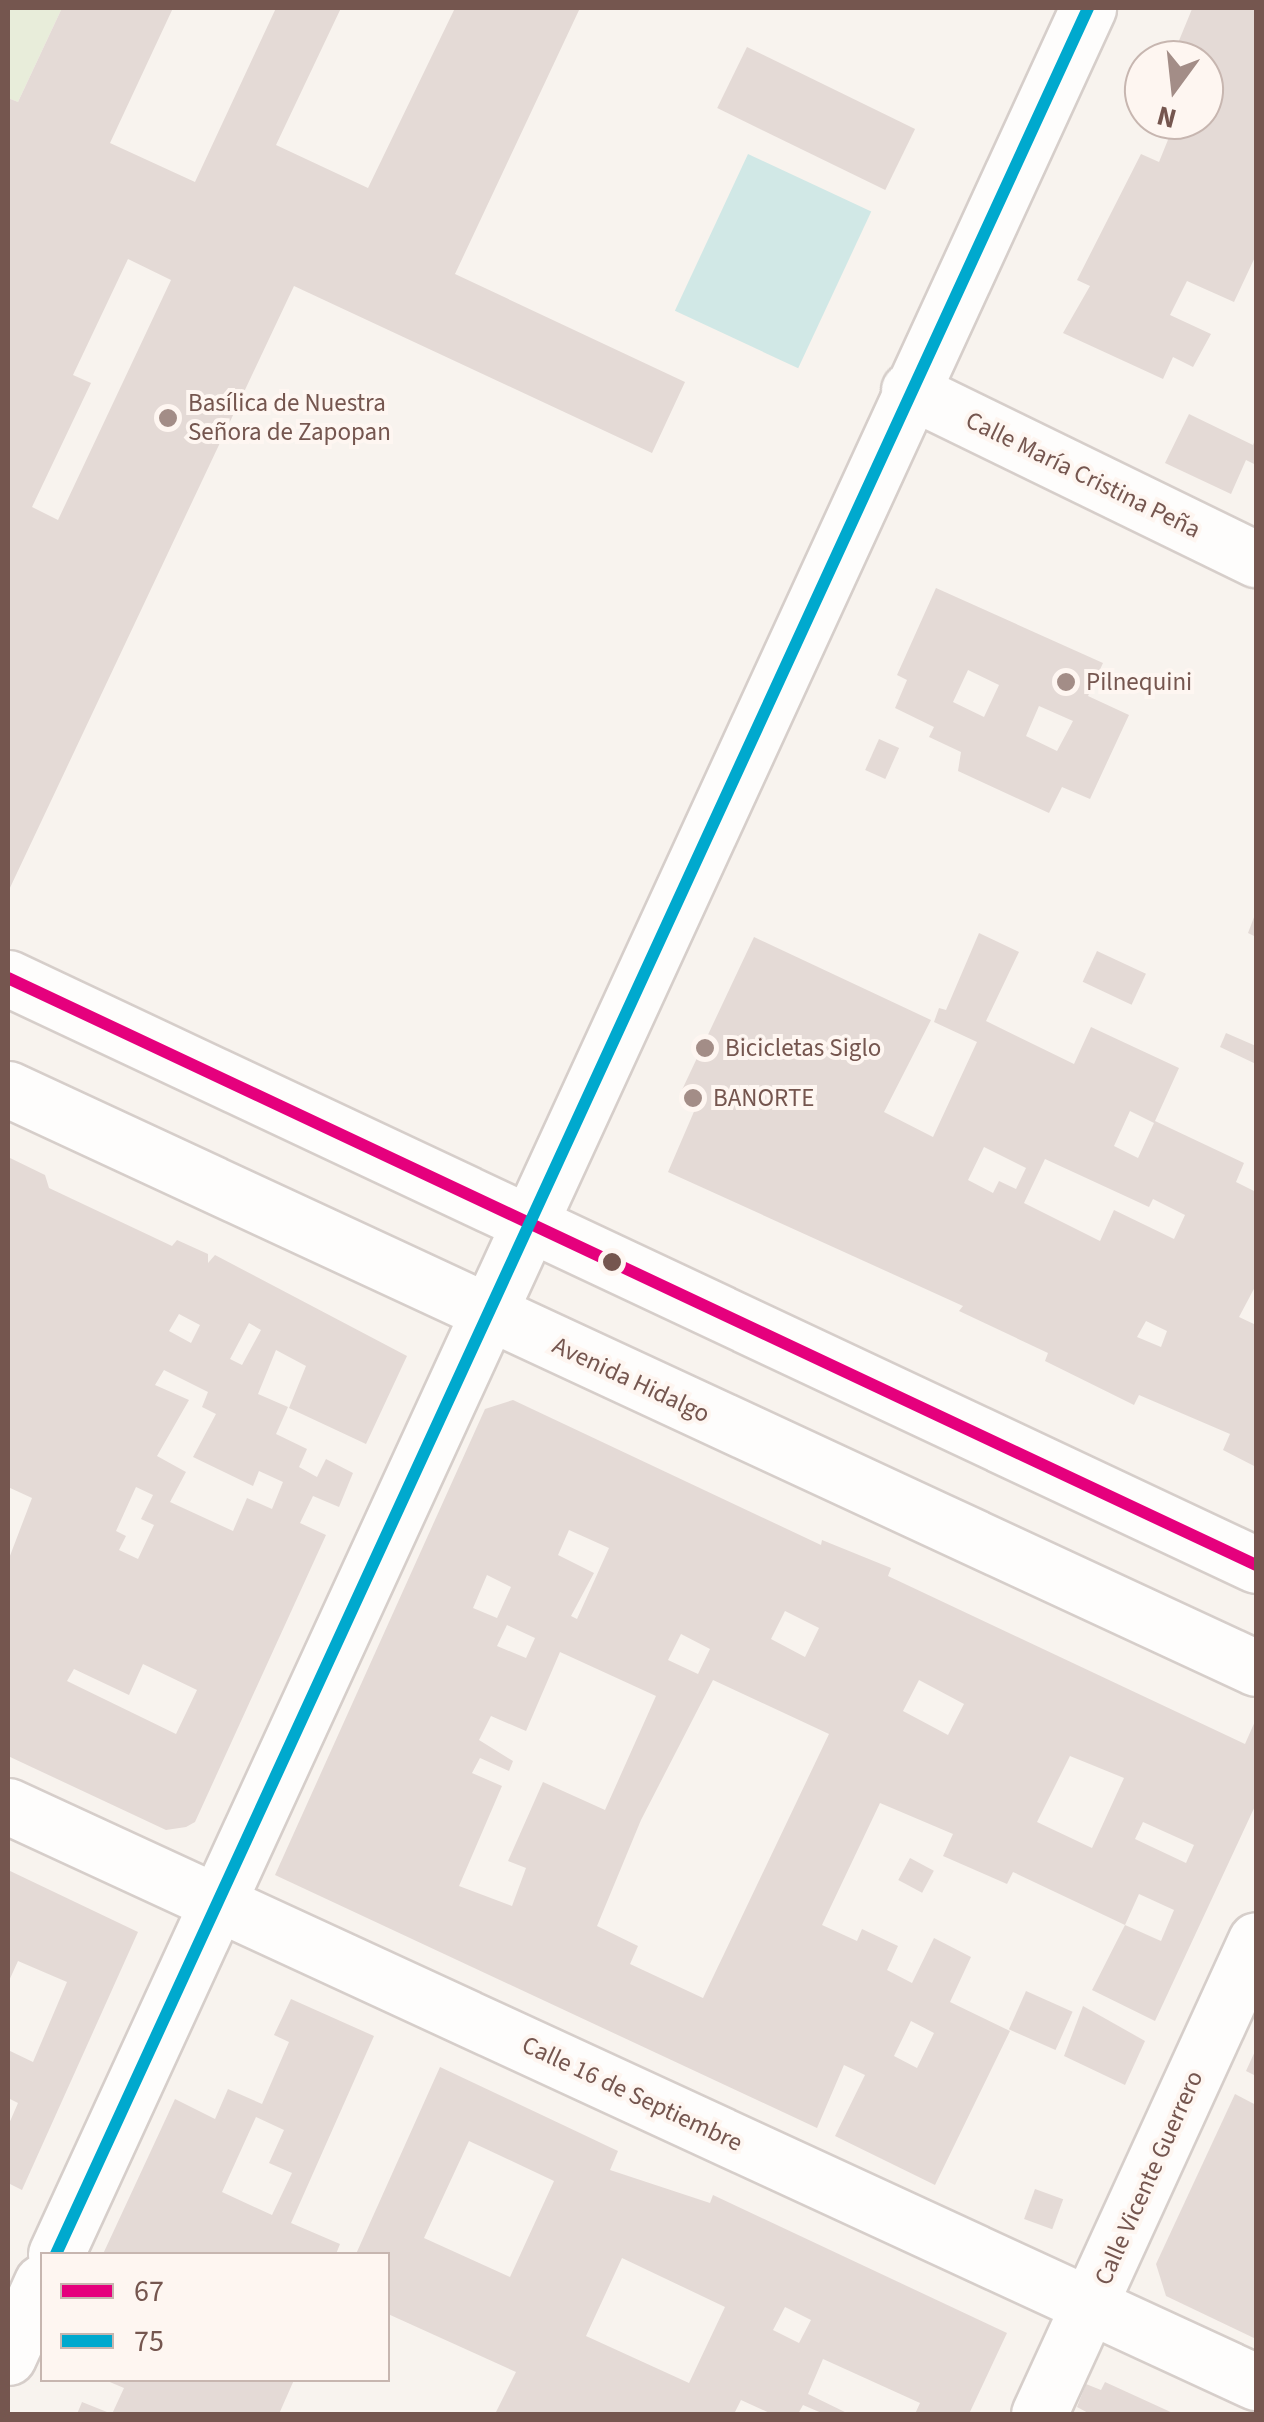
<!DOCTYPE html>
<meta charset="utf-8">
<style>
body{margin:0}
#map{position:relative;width:1264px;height:2422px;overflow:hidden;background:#f8f3ee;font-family:"Source Sans 3",sans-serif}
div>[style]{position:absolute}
.green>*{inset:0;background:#e8edda}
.water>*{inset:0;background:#d1e8e6;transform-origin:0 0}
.building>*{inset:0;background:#e4dad6;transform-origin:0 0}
.roads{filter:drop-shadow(2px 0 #d6ceca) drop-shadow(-2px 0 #d6ceca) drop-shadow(0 2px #d6ceca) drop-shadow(0 -2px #d6ceca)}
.pedestrian>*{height:55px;margin:-27.5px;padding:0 27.5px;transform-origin:27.5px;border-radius:27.5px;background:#fefdfc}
.minor>*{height:55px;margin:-27.5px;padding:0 27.5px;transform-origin:27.5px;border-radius:27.5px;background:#fefdfc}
.secondary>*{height:55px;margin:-27.5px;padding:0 27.5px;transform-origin:27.5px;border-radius:27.5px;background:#fefdfc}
.bus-1>*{height:12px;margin:-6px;padding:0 6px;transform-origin:6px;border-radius:6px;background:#e5007d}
.bus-2>*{height:12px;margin:-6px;padding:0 6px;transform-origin:6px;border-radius:6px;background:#00a9ce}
.dots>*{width:28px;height:28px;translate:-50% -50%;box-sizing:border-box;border:5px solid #fef6f1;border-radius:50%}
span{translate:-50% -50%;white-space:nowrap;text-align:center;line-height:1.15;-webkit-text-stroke:8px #fef6f1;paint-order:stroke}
.poi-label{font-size:25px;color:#75564f}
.left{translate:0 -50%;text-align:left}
.street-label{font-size:25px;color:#75564f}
.frame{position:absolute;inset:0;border:10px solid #75564f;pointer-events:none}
.legend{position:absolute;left:40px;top:2252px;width:350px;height:130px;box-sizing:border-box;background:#fef6f1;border:2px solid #c7b6b0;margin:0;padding:12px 18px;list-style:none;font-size:30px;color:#75564f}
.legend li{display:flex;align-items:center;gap:20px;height:50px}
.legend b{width:50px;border:2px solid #c7b6b0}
.north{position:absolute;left:1124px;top:40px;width:100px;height:100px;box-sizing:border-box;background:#fef6f1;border:2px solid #c7b6b0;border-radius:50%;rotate:195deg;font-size:28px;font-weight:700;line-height:40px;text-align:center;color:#75564f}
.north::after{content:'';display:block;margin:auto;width:35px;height:45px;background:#a38d87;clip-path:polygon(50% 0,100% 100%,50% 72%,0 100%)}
</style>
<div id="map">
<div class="green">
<i style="clip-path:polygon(8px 8px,62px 8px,18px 102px,8px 98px)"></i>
</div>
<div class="water">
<i style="left:748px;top:154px;width:136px;height:173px;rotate:25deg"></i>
</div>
<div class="building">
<i style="clip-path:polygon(evenodd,62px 8px,173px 8px,110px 143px,195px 182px,276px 8px,341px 8px,276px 145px,368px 188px,455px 8px,580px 8px,455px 274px,685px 382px,652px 453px,294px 286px,8px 892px,8px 98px,18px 102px,62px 8px,128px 259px,171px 280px,58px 520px,32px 507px,91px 383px,73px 375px,128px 259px)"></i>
<i style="clip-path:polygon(1256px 8px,1256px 255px,1234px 302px,1187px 281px,1170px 315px,1211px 334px,1193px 367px,1173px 357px,1163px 379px,1063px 333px,1090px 286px,1077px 280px,1141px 154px,1159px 162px,1176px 120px,1204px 120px,1217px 81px,1204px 74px,1204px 60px,1171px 60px,1192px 9px)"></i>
<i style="left:747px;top:47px;width:187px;height:68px;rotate:26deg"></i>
<i style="clip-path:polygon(1189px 414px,1253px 445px,1256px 437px,1256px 465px,1246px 460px,1231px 494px,1165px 463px)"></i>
<i style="clip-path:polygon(evenodd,936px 588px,1103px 663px,1088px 696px,1129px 715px,1090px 799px,1062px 787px,1049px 813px,958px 771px,961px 752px,929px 737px,934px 727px,895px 708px,907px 680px,897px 675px,936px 588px,968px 670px,999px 685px,984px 717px,953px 702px,968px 670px,936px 588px,1039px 706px,1073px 721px,1057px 751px,1026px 736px,1039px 706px)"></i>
<i style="left:879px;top:739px;width:22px;height:34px;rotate:24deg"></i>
<i style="clip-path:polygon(1256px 912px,1256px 937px,1248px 933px)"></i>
<i style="clip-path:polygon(evenodd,979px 933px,1019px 952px,986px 1021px,1074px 1064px,1091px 1027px,1179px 1068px,1155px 1121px,1244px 1163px,1236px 1182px,1256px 1192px,1256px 1285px,1239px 1317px,1256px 1325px,1256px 1467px,1223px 1450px,1230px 1434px,1139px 1395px,1134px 1405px,1045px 1361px,1048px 1353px,959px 1311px,963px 1306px,668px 1172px,699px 1100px,681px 1092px,754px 937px,931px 1020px,884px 1112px,933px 1137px,977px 1042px,934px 1022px,939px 1008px,946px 1010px,979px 933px,1130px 1111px,1154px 1123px,1138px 1158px,1114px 1146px,1130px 1111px,979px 933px,984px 1147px,1026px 1168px,1016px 1189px,999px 1181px,993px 1193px,968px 1180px,984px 1147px,979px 933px,1045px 1159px,1149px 1207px,1153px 1199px,1185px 1215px,1174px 1239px,1114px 1210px,1100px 1241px,1024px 1203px,1045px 1159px,979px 933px,1146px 1321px,1167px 1331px,1161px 1347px,1137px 1337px,1146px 1321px)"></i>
<i style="left:1097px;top:951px;width:54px;height:34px;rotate:25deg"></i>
<i style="clip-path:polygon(1226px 1033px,1256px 1046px,1256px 1064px,1220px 1047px)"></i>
<i style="clip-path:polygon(evenodd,8px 1157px,45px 1175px,49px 1188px,172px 1246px,177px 1240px,208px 1254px,208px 1263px,215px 1255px,407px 1356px,366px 1444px,289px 1408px,306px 1366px,276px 1350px,258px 1394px,288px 1407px,276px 1434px,307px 1449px,299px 1467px,317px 1477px,326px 1459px,353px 1473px,339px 1507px,313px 1496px,300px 1523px,326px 1535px,195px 1822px,186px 1827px,166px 1830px,8px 1756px,8px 1561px,32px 1498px,8px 1487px,8px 1157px,179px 1314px,200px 1325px,191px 1343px,169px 1331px,179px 1314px,8px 1157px,249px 1323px,261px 1330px,242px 1365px,230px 1359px,249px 1323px,8px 1157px,164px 1370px,208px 1392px,202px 1407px,216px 1414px,193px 1457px,253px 1486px,259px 1471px,283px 1482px,272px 1509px,247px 1498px,233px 1531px,170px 1502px,186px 1472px,157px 1456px,189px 1400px,155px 1385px,164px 1370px,8px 1157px,136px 1487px,153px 1495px,141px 1519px,154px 1525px,138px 1559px,119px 1550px,126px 1536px,116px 1531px,136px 1487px,8px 1157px,143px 1664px,197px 1690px,176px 1734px,67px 1681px,74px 1669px,129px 1695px,143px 1664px)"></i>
<i style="clip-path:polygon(evenodd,513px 1400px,821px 1545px,822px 1540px,891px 1568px,888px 1576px,1245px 1744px,1256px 1719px,1256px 1804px,1155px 2021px,1092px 1990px,1125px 1925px,1161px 1941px,1174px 1910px,1139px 1894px,1125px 1925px,1013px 1872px,1007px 1884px,943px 1856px,953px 1834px,880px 1803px,822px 1925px,857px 1941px,862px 1929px,898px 1946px,887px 1970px,912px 1983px,934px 1938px,971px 1957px,950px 2002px,1010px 2031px,935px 2185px,835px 2136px,865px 2075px,844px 2065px,817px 2128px,275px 1875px,485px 1409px,513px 1400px,569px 1530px,609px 1548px,577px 1619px,571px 1616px,594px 1573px,558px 1555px,569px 1530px,513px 1400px,487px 1575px,511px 1587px,497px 1618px,473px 1608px,487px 1575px,513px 1400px,785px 1611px,819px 1628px,805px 1657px,771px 1639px,785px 1611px,513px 1400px,507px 1625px,535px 1638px,526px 1658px,497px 1646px,507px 1625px,513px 1400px,681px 1634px,710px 1649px,698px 1674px,668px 1660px,681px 1634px,513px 1400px,560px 1652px,656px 1696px,605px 1810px,543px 1782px,508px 1861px,526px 1868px,512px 1906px,459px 1886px,502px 1786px,472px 1773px,480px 1758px,509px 1771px,513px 1761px,479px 1740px,491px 1716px,526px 1731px,560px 1652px,513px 1400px,713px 1680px,829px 1734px,703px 1998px,630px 1964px,638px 1946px,597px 1926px,641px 1820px,713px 1680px,513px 1400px,919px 1680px,964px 1704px,948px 1735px,903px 1711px,919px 1680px,513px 1400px,1070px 1756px,1124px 1778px,1092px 1848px,1037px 1822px,1070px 1756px,513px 1400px,1143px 1822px,1194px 1845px,1186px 1863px,1135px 1839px,1143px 1822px,513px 1400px,911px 2021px,934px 2033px,917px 2068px,894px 2056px,911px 2021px)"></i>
<i style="left:910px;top:1858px;width:27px;height:25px;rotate:28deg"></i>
<i style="clip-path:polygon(8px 1870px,138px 1932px,22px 2190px,8px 2183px,8px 2126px,18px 2103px,8px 2098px,8px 2050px,33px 2062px,67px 1982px,18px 1961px,8px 1983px)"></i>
<i style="left:1026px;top:1991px;width:51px;height:42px;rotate:24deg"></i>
<i style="clip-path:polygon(evenodd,291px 1999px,374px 2036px,291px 2223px,340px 2244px,336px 2254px,103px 2254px,175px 2099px,215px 2119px,228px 2089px,262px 2104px,289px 2042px,274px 2035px,291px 1999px,256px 2117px,284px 2130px,269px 2163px,292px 2173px,272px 2215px,222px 2192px,256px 2117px)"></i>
<i style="clip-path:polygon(1083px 2006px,1145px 2041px,1125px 2085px,1064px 2056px)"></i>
<i style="clip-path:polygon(1256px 2049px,1256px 2076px,1246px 2071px)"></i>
<i style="clip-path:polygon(evenodd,440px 2067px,618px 2151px,610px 2170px,710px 2203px,713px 2195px,1007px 2333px,969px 2414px,915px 2414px,920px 2403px,823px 2359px,808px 2394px,849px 2414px,824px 2414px,803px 2405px,798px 2414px,772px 2414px,741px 2400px,734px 2414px,495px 2414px,516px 2372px,388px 2314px,388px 2254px,356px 2254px,440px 2067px,469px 2141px,554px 2181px,510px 2277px,424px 2238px,469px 2141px,440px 2067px,622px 2258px,725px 2307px,689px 2383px,586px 2336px,622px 2258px,440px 2067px,785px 2307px,811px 2320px,799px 2343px,773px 2330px,785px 2307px)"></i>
<i style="clip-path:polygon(1235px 2094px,1256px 2105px,1256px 2339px,1166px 2296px,1156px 2264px)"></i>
<i style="left:1035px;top:2189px;width:30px;height:32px;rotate:20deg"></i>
<i style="clip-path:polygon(105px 2380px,294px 2380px,279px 2414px,112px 2414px,124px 2388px)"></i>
<i style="clip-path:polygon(1105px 2382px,1175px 2414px,1090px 2414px,1077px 2407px,1086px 2384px,1101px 2390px)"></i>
<i style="clip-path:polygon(82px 2402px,112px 2414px,77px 2414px)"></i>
</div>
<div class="roads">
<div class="pedestrian">
<i style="left:909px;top:390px;width:386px;rotate:26deg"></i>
</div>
<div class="minor">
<i style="left:8px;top:1806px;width:1375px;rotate:24.78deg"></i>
<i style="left:56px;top:2254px;width:2472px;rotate:-65.32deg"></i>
<i style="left:8px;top:2357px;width:82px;rotate:-65.6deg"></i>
<i style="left:1039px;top:2414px;width:521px;rotate:-65.4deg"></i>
</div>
<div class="secondary">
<i style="left:8px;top:978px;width:1379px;rotate:25.19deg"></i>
<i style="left:8px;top:1089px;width:1376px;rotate:24.89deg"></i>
</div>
</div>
<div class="bus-1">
<i style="left:8px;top:978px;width:1379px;rotate:25.19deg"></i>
</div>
<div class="bus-2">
<i style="left:56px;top:2254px;width:2472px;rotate:-65.32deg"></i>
</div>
<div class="dots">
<i style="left:168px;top:418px;background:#a38d87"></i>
<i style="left:1066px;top:682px;background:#a38d87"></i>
<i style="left:705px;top:1048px;background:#a38d87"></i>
<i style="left:693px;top:1098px;background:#a38d87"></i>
<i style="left:612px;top:1262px;background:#75564f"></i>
</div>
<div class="poi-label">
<span class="left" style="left:188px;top:418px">Basílica de Nuestra<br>Señora de Zapopan</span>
<span class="left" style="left:1086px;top:682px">Pilnequini</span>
<span class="left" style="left:725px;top:1048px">Bicicletas Siglo</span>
<span class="left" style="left:713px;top:1098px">BANORTE</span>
</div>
<div class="street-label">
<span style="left:1083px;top:475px;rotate:26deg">Calle María Cristina Peña</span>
<span style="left:631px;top:1380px;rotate:25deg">Avenida Hidalgo</span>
<span style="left:632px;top:2094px;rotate:25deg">Calle 16 de Septiembre</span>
<span style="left:1149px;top:2178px;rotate:-66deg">Calle Vicente Guerrero</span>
</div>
<div class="frame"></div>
<ul class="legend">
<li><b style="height:12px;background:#e5007d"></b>67</li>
<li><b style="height:12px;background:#00a9ce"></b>75</li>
</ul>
<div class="north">N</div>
</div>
